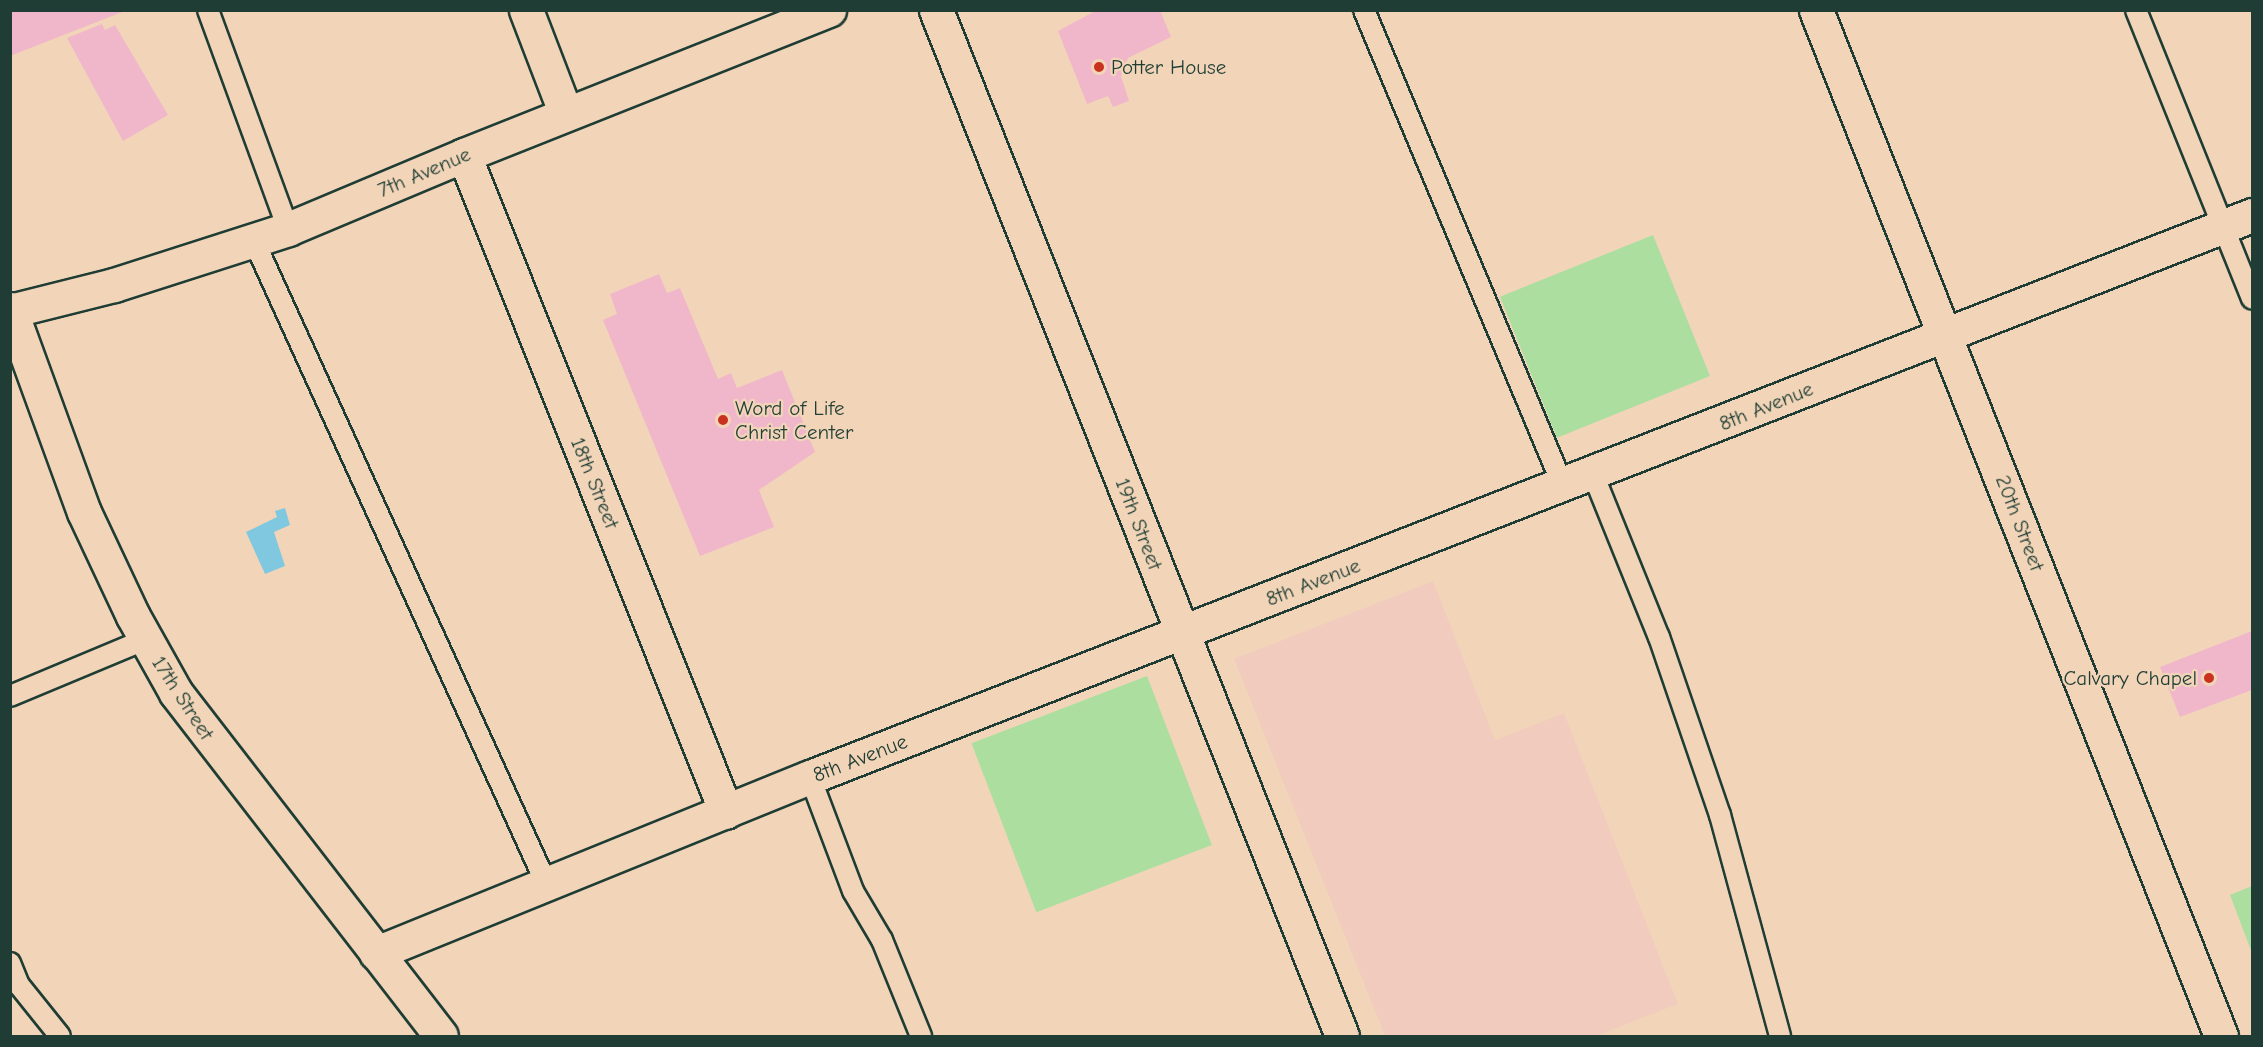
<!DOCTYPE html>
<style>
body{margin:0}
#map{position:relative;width:2263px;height:1047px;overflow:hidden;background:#f2d5b8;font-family:"Comic Neue",sans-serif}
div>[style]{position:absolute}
.built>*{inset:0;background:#f1ccbe}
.green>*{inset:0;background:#abde9f;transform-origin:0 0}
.water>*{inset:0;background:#7fc8df}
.building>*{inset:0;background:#f0b7cb}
.roads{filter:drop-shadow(2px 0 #1f3d34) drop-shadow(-2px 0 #1f3d34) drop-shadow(0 2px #1f3d34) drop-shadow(0 -2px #1f3d34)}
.lane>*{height:20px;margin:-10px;padding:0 10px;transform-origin:10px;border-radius:10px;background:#f2d5b8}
.street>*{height:33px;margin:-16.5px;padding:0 16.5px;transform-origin:16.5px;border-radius:16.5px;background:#f2d5b8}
.secondary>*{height:33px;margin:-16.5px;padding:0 16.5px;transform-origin:16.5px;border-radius:16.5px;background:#f2d5b8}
.dots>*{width:16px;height:16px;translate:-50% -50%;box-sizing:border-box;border:3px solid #f2d5b8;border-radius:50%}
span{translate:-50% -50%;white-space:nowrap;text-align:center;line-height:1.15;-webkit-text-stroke:4.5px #f2d5b8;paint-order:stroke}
.poi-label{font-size:21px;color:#1f3d34}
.left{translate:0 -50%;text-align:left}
.right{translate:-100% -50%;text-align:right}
.street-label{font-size:21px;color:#1f3d34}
.frame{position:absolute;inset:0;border:12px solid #1f3d34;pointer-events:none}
</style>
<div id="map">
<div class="built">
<i style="clip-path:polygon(1433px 581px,1495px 740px,1564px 713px,1678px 1004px,1596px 1036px,1385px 1036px,1234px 659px)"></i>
</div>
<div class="green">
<i style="left:1653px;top:235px;width:152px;height:165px;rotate:68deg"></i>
<i style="left:1147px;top:676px;width:181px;height:188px;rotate:69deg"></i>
<i style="clip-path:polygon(2252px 886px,2252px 953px,2230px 895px)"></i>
</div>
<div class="water">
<i style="clip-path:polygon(285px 508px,290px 525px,274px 532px,285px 566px,265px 574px,246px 532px,277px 517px,275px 511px)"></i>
</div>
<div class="building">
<i style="clip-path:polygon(10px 10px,125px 10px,125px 11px,10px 56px)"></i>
<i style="clip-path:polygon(1097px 10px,1160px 10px,1171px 37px,1128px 58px,1121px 76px,1129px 101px,1113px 107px,1108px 96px,1087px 104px,1058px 31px)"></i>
<i style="clip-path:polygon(102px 24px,105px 30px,115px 25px,168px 115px,123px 141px,67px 38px)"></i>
<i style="clip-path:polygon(659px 274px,667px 293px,680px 288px,718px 379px,731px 373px,737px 388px,782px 370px,815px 452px,759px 490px,774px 527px,700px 556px,603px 320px,617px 314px,610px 294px)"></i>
<i style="clip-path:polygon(2252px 631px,2252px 690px,2180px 717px,2160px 667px)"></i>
</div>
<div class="roads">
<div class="lane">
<i style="left:208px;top:10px;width:233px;rotate:69.9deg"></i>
<i style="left:1364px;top:10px;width:516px;rotate:67.31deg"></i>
<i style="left:2136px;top:10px;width:311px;rotate:68.1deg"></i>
<i style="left:254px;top:241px;width:708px;rotate:65.54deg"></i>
<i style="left:1593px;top:474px;width:176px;rotate:68deg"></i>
<i style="left:1659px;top:637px;width:188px;rotate:71.1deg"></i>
<i style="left:1720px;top:815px;width:229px;rotate:74.8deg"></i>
<i style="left:10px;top:696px;width:147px;rotate:-22.7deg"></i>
<i style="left:810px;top:777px;width:122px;rotate:69.3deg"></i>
<i style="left:853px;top:891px;width:57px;rotate:59.4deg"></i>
<i style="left:882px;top:940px;width:104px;rotate:67.9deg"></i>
<i style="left:10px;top:963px;width:24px;rotate:68deg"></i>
<i style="left:19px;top:985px;width:65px;rotate:51.2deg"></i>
</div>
<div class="street">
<i style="left:526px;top:10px;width:111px;rotate:69deg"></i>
<i style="left:936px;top:10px;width:1103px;rotate:68.41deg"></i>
<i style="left:464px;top:155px;width:707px;rotate:68.26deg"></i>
<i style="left:376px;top:953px;width:468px;rotate:-22.1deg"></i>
<i style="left:810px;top:777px;width:1548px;rotate:-21.29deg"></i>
</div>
<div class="secondary">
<i style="left:1816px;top:10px;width:1103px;rotate:68.46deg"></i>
<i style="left:10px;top:309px;width:216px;rotate:70deg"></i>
<i style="left:84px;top:512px;width:115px;rotate:64.8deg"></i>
<i style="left:133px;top:616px;width:88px;rotate:60.8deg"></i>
<i style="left:176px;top:693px;width:433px;rotate:52.3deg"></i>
<i style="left:10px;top:311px;width:107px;rotate:-14deg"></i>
<i style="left:114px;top:285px;width:183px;rotate:-17.8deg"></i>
<i style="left:288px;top:229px;width:191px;rotate:-22.8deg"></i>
<i style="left:464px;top:155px;width:393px;rotate:-21.7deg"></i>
</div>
</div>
<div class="dots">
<i style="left:1099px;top:67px;background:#c8321e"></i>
<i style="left:723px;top:420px;background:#c8321e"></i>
<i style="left:2209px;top:678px;background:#c8321e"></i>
</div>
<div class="poi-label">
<span class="left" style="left:1111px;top:67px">Potter House</span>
<span class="left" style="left:735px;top:420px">Word of Life<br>Christ Center</span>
<span class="right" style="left:2197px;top:678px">Calvary Chapel</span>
</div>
<div class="street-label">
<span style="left:424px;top:172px;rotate:-23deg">7th Avenue</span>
<span style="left:1766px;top:406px;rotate:-22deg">8th Avenue</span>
<span style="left:595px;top:483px;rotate:68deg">18th Street</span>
<span style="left:2020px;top:523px;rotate:69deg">20th Street</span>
<span style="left:1139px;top:524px;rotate:69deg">19th Street</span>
<span style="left:1313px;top:582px;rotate:-21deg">8th Avenue</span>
<span style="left:183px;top:698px;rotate:57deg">17th Street</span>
<span style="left:860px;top:758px;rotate:-21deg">8th Avenue</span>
</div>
<div class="frame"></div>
</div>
